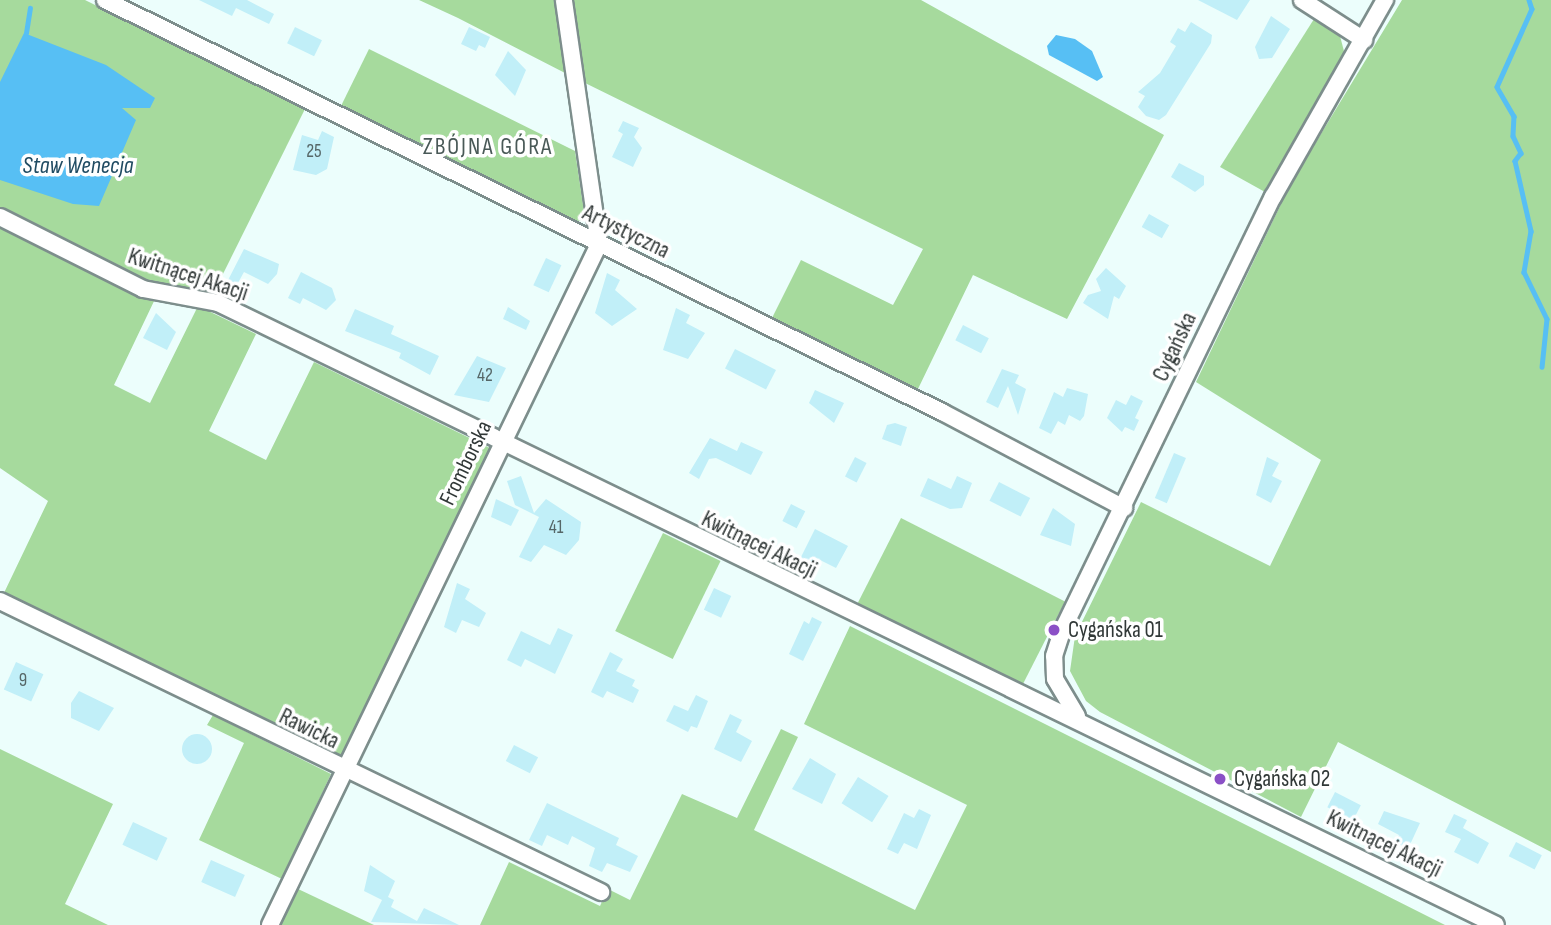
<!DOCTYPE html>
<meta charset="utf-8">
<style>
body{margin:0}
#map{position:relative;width:1551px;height:925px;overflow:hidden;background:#ecfefc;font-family:"Sofia Sans Condensed",sans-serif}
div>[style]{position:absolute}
.green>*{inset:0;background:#a6da9d;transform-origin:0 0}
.water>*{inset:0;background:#57bff4}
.stream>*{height:4.5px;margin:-2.25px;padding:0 2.25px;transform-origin:2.25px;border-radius:2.25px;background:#57bff4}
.building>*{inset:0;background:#c1eff8;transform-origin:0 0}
.round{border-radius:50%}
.roads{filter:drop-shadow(2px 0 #7d8e8c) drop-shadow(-2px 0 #7d8e8c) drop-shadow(0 2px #7d8e8c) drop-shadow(0 -2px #7d8e8c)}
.minor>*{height:16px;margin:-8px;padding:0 8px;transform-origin:8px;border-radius:8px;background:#fff}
.dots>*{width:19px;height:19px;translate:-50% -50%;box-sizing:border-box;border:4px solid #fff;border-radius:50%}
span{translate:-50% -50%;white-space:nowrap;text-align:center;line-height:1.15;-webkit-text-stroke:7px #fff;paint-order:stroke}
.number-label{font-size:19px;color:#556667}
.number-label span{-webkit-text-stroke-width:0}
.street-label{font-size:23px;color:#313837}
.poi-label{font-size:23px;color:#313837}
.left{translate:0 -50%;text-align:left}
.neighbourhood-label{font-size:24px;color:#495957;letter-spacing:2px}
.water-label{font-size:24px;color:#204b62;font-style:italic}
</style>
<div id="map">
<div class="green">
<i style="clip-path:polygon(0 0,85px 0,305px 109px,214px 292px,149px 283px,0 209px)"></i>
<i style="clip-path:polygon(419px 0,557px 0,565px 73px,458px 18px)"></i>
<i style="clip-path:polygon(572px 0,921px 0,1164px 135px,1067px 319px,973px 275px,917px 391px,771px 320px,801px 260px,893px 305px,923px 249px,581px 81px)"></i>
<i style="clip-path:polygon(1402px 0,1551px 0,1551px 852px,1338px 742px,1301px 817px,1100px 712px,1086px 701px,1070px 671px,1075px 636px,1141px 502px,1270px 566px,1321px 460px,1196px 382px,1290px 185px)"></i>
<i style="clip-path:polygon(1314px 19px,1340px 36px,1345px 55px,1265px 192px,1220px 167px)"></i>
<i style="clip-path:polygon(369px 49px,575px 151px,585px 218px,575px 224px,341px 106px)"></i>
<i style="clip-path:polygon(0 224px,156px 297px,114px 385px,150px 403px,198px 306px,256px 334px,209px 431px,266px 460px,314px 362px,490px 448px,342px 756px,3px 595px,48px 501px,0 468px)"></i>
<i style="left:901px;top:518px;width:184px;height:102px;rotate:27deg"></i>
<i style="left:663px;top:533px;width:64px;height:109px;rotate:26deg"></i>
<i style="clip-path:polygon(850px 626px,1284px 844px,1445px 925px,480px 925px,509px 862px,600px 906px,608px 889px,630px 900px,682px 794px,737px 818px,781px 729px,798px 737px,754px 830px,915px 910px,967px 805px,804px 724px)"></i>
<i style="clip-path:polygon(213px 715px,331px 774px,282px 879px,199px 840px,244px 743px,207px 725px)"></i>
<i style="clip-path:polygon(0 749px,113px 804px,65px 904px,108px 925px,0 925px)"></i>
<i style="clip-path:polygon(296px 888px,374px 925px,278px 925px)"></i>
</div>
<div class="water">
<i style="clip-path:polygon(24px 33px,106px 65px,155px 98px,150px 108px,122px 108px,136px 120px,99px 206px,73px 204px,0 180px,0 82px)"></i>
<i style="clip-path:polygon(1056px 35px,1075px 39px,1092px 51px,1103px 77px,1097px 81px,1049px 55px,1047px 46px)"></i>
</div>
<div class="stream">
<i style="left:1529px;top:0;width:9px;rotate:72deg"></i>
<i style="left:1532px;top:9px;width:85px;rotate:114.2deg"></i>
<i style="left:1497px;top:87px;width:34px;rotate:60deg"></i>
<i style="left:1514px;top:116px;width:20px;rotate:93deg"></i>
<i style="left:1513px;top:136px;width:19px;rotate:65deg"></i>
<i style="left:1521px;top:153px;width:10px;rotate:127deg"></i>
<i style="left:1515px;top:161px;width:72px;rotate:77.1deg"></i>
<i style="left:1531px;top:231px;width:42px;rotate:99.7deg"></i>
<i style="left:1524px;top:272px;width:52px;rotate:63.9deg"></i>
<i style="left:1547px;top:319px;width:48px;rotate:95.9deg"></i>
<i style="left:26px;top:33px;width:25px;rotate:-81deg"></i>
</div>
<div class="building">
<i style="clip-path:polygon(199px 0,247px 0,274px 14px,269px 24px,236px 8px,232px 16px)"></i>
<i style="clip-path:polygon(1198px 0,1250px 0,1237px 20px)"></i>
<i style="clip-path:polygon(1271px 16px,1290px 29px,1272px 58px,1259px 59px,1255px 47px)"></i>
<i style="clip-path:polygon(1191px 22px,1212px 35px,1211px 43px,1166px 115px,1159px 120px,1146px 116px,1138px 107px,1145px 96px,1138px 92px,1160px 73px,1176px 46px,1170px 42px,1178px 28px,1185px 32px)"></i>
<i style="left:295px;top:27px;width:30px;height:18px;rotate:26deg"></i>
<i style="clip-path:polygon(469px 27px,490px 37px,485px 48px,479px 45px,476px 51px,461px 44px)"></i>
<i style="clip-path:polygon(508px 51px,526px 70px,515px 96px,495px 75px)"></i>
<i style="clip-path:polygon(623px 121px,639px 128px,634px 137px,642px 148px,633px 167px,612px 157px,623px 134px,618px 131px)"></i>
<i style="clip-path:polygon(322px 131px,334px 137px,327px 169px,316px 175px,293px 170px,302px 135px,318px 140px)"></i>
<i style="clip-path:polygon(1179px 163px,1204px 176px,1204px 185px,1195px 192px,1171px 177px)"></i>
<i style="left:1149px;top:214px;width:23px;height:15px;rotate:29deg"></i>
<i style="clip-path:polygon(244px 249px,279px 264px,277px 274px,268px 284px,244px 272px,234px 290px,225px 286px)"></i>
<i style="left:546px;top:258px;width:17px;height:30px;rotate:25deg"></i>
<i style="clip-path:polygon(1106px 268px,1126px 286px,1119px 299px,1114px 296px,1108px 319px,1083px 303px,1088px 295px,1101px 291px,1096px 279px)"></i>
<i style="clip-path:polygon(301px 272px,332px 288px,336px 300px,326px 310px,303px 298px,300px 304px,288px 298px)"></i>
<i style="clip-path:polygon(607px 273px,620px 280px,615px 290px,637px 309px,612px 326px,595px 313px)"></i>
<i style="clip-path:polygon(508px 307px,530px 321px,526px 330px,503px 319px)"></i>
<i style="clip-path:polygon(676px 308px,690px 315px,686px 323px,705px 333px,688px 359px,663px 350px)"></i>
<i style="clip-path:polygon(355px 309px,394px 326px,391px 334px,439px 356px,430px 375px,399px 358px,401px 353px,345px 331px)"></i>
<i style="clip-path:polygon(156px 313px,176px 332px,167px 350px,143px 338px)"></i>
<i style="left:963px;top:325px;width:29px;height:17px;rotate:27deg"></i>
<i style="left:735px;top:349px;width:46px;height:22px;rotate:27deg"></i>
<i style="clip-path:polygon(477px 356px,506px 368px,489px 402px,454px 395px)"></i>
<i style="clip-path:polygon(1002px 369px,1019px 375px,1015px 383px,1026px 389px,1018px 415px,1008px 386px,998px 408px,986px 402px)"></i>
<i style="clip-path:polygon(1067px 388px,1088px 394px,1084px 416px,1080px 421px,1069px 415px,1065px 425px,1058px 421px,1051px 434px,1039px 428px,1054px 392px,1063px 397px)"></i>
<i style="clip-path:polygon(815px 390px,844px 403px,834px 423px,809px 403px)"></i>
<i style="clip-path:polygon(1131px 395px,1143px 401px,1135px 418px,1139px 420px,1134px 431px,1125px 427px,1122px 432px,1107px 418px,1116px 400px,1126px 405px)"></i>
<i style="clip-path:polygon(895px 423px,907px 427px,901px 446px,882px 439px,887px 425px)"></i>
<i style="clip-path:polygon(710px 438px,737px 451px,741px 442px,763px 452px,751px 475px,716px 458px,709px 459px,699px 479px,689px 473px)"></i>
<i style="left:1174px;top:453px;width:13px;height:49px;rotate:23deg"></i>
<i style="left:855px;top:457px;width:13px;height:22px;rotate:27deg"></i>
<i style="clip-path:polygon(1267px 457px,1279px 463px,1272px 476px,1282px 481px,1271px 503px,1256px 495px)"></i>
<i style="clip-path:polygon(521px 476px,534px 513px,546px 499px,581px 522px,579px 540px,566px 555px,544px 545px,531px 562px,519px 557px,539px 517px,515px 505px,507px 481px)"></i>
<i style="clip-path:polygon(957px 476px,972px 483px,962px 508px,950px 509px,920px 496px,928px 478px,951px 489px)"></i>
<i style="left:999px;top:482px;width:35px;height:21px;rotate:27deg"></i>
<i style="clip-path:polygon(496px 499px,519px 510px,511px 526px,491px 517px)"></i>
<i style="left:791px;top:504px;width:16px;height:19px;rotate:27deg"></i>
<i style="clip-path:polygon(1053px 508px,1075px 524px,1071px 546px,1040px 535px)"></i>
<i style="clip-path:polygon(815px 529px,848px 546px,836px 568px,814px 557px,809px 568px,798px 563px)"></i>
<i style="clip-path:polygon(457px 583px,470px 589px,465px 599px,486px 613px,479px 627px,462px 620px,456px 633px,444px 627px)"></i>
<i style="left:714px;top:588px;width:19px;height:24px;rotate:25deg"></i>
<i style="clip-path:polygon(812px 617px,822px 622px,803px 661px,789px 654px,804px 621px,809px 624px)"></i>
<i style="clip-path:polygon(558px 628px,573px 635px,555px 674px,525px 659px,521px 667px,507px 660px,521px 631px,550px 645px)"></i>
<i style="clip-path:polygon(610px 652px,623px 659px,616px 671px,635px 680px,632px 686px,639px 690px,633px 703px,607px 691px,603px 698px,591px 692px)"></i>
<i style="left:16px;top:662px;width:30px;height:30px;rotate:24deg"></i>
<i style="clip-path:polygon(79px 691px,114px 708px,99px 731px,71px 718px,71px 703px)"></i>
<i style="clip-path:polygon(696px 695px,708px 701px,697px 728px,691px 726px,688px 732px,666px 721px,674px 705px,688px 711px)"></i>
<i style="clip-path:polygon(730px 714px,742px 720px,736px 732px,752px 741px,741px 762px,714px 749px)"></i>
<i class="round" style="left:182px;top:734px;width:30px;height:30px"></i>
<i style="left:514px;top:745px;width:27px;height:18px;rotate:27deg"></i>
<i style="clip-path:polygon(810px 758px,836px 774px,822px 804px,792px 789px)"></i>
<i style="left:858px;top:777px;width:36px;height:31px;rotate:32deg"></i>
<i style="left:1335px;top:792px;width:29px;height:17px;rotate:27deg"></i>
<i style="clip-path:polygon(547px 803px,619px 838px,616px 845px,638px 856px,630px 872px,607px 863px,602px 872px,589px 866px,595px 848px,572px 836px,568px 845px,547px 835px,542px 846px,529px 840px)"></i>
<i style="clip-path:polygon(919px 809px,931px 815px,917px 849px,904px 843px,898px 854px,887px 849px,904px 813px,914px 818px)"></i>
<i style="clip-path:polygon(1384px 811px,1420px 823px,1408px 849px,1395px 842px,1399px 835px,1378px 824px)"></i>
<i style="clip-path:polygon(1454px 814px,1467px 820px,1463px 828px,1489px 843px,1478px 864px,1454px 852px,1461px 839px,1445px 832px)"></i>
<i style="left:133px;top:822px;width:38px;height:25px;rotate:25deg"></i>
<i style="left:1516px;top:842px;width:29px;height:16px;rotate:27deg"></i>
<i style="left:211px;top:860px;width:37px;height:24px;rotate:24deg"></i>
<i style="clip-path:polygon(370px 865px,395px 881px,388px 897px,394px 900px,391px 907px,417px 921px,424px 908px,459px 925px,371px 922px,382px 900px,364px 891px)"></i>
</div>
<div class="roads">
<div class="minor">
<i style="left:105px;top:0;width:933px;rotate:26.21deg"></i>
<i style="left:942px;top:412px;width:206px;rotate:27.8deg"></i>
<i style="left:1302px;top:0;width:74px;rotate:32.8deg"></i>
<i style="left:0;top:217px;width:160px;rotate:26.7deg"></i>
<i style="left:143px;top:289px;width:76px;rotate:10.6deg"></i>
<i style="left:218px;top:303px;width:1421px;rotate:25.95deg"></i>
<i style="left:0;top:601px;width:668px;rotate:25.84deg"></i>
<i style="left:1077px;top:716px;width:43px;rotate:-120.7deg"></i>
<i style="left:1055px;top:679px;width:23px;rotate:-92deg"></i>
<i style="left:1054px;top:656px;width:26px;rotate:-72deg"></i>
<i style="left:1062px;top:631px;width:483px;rotate:-64.1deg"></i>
<i style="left:1273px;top:197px;width:227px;rotate:-60.4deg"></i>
<i style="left:270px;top:925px;width:756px;rotate:-64.21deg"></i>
<i style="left:599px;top:244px;width:246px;rotate:-98.2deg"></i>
</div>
</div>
<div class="dots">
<i style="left:1054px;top:630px;background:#8b50c6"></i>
<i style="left:1220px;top:779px;background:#8b50c6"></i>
</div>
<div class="number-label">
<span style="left:314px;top:152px">25</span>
<span style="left:485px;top:376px">42</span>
<span style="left:556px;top:528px">41</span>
<span style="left:23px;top:681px">9</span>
</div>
<div class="street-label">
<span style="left:626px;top:232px;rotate:26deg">Artystyczna</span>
<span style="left:188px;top:275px;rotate:18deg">Kwitnącej Akacji</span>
<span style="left:1175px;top:347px;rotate:-65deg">Cygańska</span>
<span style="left:466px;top:463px;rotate:-64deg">Fromborska</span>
<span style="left:759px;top:545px;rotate:26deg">Kwitnącej Akacji</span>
<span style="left:309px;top:729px;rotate:26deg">Rawicka</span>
<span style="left:1384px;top:844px;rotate:26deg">Kwitnącej Akacji</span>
</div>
<div class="poi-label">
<span class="left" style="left:1068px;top:630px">Cygańska 01</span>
<span class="left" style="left:1234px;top:779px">Cygańska 02</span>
</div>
<div class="neighbourhood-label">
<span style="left:488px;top:147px">ZBÓJNA GÓRA</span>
</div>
<div class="water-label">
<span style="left:78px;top:166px">Staw Wenecja</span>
</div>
</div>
